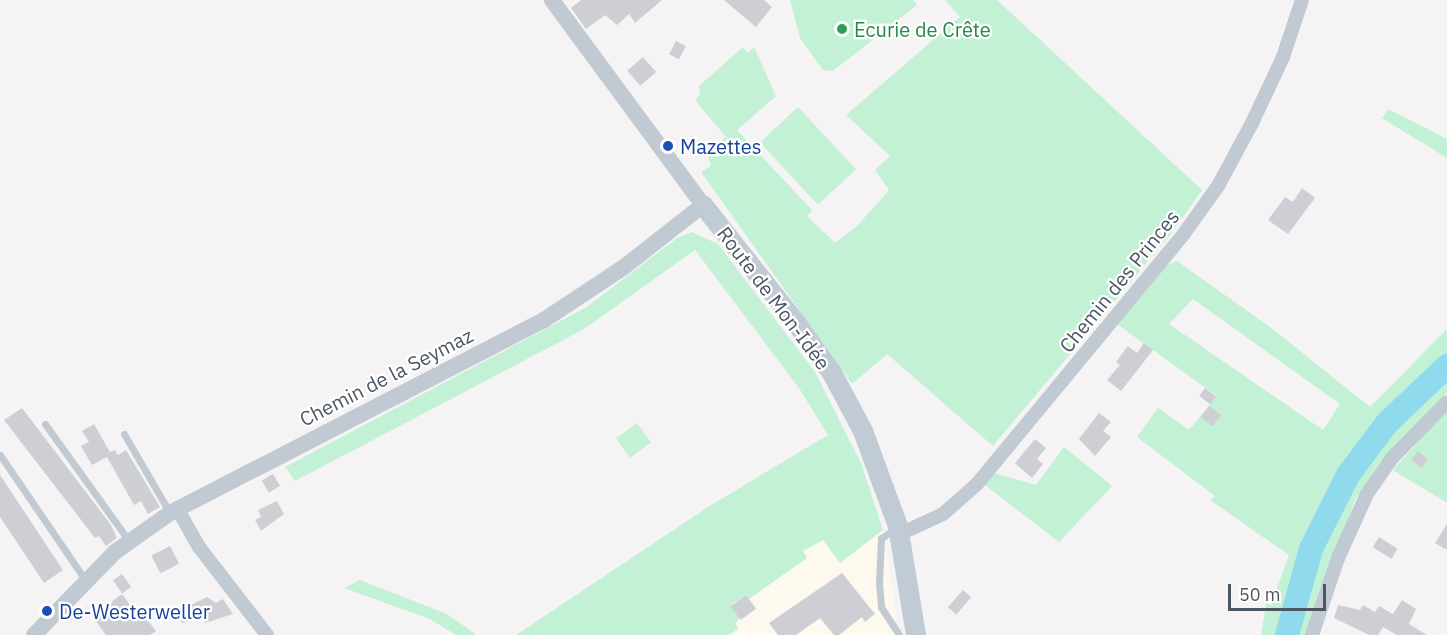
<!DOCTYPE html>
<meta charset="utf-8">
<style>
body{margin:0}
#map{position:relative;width:1447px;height:635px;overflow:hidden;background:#f5f3f3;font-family:"IBM Plex Sans",sans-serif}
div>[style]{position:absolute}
.commercial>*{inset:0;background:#fdf9ef}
.green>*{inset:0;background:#c3f1d5;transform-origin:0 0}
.river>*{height:24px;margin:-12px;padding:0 12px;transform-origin:12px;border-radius:12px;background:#90daee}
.building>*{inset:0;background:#cdcfd5;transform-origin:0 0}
.service>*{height:7px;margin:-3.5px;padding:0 3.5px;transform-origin:3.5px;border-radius:3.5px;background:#c1cad2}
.minor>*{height:14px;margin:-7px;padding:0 7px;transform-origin:7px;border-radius:7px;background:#c1cad2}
.tertiary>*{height:16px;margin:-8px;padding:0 8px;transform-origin:8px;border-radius:8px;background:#c1cad2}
.secondary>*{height:20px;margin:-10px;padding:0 10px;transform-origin:10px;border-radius:10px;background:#c1cbd6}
.dots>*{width:16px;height:16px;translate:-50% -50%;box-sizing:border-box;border:3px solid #fff;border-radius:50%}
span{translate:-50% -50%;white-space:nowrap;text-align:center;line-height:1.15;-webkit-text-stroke:4.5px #fff;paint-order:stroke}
.leisure-label{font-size:20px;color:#27864d}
.left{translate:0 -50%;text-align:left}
.transit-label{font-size:20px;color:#164399}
.street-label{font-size:20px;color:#4a5661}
.scale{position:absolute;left:1228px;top:584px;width:98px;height:27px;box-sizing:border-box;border:3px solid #4a5661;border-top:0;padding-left:8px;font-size:18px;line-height:21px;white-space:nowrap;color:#4a5661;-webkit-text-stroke:4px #fff;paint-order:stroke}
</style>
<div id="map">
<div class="commercial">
<i style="clip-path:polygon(883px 530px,899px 635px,729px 635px,738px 629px,736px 623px,739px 618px,758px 608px,749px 599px,807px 558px,802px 552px,823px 539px,840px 562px)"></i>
</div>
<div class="green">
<i style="clip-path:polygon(790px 0,913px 0,917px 5px,833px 71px,823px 70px,800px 38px)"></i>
<i style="clip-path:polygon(945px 0,997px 0,1202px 190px,1170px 235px,993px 446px,887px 354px,852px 384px,701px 172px,711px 166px,707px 153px,726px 137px,695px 100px,700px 95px,699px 86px,743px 47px,748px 53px,754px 47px,776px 96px,737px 130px,812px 210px,807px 216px,835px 243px,857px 226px,889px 190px,875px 170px,890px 156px,846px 115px,960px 17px)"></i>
<i style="left:798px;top:107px;width:85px;height:52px;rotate:47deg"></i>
<i style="clip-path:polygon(1388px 109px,1447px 139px,1447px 158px,1382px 118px)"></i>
<i style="clip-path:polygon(692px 232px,718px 244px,815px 372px,861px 463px,883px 530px,840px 563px,823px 540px,803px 551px,807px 558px,749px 599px,745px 595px,731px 605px,739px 618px,736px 623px,738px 629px,729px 635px,516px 635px,708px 507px,828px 435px,799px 388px,695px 250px,584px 329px,295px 481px,285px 467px,587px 307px,677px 238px)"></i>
<i style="clip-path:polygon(evenodd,1177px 261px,1274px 330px,1370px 407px,1447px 329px,1447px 392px,1380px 462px,1355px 500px,1306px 635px,1261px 635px,1266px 604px,1271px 605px,1289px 555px,1210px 500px,1215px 496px,1137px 437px,1158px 408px,1189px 430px,1217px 396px,1117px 324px,1165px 266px,1177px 261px,1193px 299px,1340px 404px,1323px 430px,1169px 324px,1193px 299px)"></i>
<i style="clip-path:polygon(1447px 409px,1447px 503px,1393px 470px)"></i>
<i style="left:637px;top:423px;width:24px;height:26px;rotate:54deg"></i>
<i style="clip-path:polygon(1064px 447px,1112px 486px,1059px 542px,985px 485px,994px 473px,1036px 485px)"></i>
<i style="clip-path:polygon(360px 580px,447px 614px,477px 635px,456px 635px,430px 619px,344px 588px)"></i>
</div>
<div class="river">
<i style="left:1287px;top:635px;width:89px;rotate:-74.4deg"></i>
<i style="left:1311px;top:549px;width:83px;rotate:-63.4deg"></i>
<i style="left:1348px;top:475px;width:65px;rotate:-53.1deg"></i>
<i style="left:1387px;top:423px;width:83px;rotate:-43.5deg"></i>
</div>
<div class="building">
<i style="clip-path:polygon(581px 0,662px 0,635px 23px,629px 14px,617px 25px,605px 15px,586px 29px,571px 8px)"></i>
<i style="clip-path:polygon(724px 0,764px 0,772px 7px,756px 27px)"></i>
<i style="left:676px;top:41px;width:11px;height:15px;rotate:27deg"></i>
<i style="left:643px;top:57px;width:20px;height:21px;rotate:49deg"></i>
<i style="clip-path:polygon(1302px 188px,1315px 198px,1288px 234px,1268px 220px,1285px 197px,1293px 202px)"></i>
<i style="clip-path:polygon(1144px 343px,1153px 350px,1121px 391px,1107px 380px,1120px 365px,1116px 362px,1128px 346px,1137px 353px)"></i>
<i style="left:1205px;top:388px;width:14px;height:10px;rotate:36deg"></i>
<i style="left:1209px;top:406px;width:15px;height:14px;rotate:37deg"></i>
<i style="clip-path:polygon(22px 408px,111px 525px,117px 538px,106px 546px,99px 536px,95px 538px,4px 420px)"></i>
<i style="clip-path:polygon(1099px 413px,1111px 422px,1103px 431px,1111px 437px,1095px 456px,1079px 439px)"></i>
<i style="clip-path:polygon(94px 424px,110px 452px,115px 450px,118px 455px,126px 450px,160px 507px,148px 514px,141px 501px,134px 505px,107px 457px,92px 465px,81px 446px,89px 442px,82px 431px)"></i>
<i style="clip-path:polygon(1035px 439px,1046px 448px,1037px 459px,1043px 464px,1032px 478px,1015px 463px)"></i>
<i style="left:1418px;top:451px;width:13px;height:11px;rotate:39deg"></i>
<i style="left:273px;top:474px;width:14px;height:13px;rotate:60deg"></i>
<i style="clip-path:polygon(0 475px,63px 570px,44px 583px,0 517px)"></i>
<i style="clip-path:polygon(277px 501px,284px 514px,261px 531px,255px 520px,261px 517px,258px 510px)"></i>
<i style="clip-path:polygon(1447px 524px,1447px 550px,1435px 543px)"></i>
<i style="left:1379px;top:537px;width:22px;height:12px;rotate:32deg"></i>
<i style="left:170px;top:546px;width:20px;height:21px;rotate:63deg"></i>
<i style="clip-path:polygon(842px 573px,875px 614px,865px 622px,862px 617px,839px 635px,834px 635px,820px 618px,796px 635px,778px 635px,769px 623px)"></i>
<i style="left:122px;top:574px;width:16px;height:11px;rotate:55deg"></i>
<i style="left:963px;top:590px;width:11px;height:23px;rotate:41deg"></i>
<i style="clip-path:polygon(122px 594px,142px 621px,146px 618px,156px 631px,150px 635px,106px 635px,92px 616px)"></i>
<i style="left:746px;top:595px;width:17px;height:19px;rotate:54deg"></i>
<i style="clip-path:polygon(207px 597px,216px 603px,223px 599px,233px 614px,205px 623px,202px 617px,182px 623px,178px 611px)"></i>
<i style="clip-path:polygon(1402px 600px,1416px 609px,1409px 624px,1427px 635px,1397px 635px,1383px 627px,1378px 635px,1369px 635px,1334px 618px,1338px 605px,1360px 610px,1363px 605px,1375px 612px,1379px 606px,1393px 614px)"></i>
</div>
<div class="service">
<i style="left:45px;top:424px;width:144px;rotate:54.3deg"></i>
<i style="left:124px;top:434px;width:91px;rotate:59.8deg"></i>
<i style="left:0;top:455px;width:153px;rotate:55.7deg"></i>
<i style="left:896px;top:528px;width:18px;rotate:146deg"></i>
<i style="left:881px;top:538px;width:45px;rotate:92.5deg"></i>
<i style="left:879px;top:583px;width:24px;rotate:85deg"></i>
<i style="left:881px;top:607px;width:33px;rotate:57deg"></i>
</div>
<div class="minor">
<i style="left:177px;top:508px;width:45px;rotate:60.6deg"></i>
<i style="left:199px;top:547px;width:111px;rotate:52.3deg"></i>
<i style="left:900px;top:534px;width:47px;rotate:-24.9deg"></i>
<i style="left:943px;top:514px;width:45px;rotate:-41.4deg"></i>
<i style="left:977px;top:484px;width:323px;rotate:-50.4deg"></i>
<i style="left:1183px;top:235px;width:60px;rotate:-54.5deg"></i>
<i style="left:1218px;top:186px;width:72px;rotate:-61.6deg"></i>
<i style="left:1252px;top:123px;width:73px;rotate:-64.8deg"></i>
<i style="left:1283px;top:57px;width:60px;rotate:-71.6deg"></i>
<i style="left:1312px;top:635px;width:81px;rotate:-71.3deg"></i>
<i style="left:1338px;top:558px;width:70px;rotate:-65.6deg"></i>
<i style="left:1367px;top:494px;width:44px;rotate:-55.2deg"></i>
<i style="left:1392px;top:458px;width:78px;rotate:-45.5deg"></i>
</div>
<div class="tertiary">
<i style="left:34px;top:635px;width:116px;rotate:-45.7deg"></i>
<i style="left:115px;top:552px;width:67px;rotate:-35.3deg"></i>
<i style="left:170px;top:513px;width:421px;rotate:-27.3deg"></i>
<i style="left:544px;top:320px;width:96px;rotate:-33.5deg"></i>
<i style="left:624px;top:267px;width:100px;rotate:-38.1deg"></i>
<i style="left:703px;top:205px;width:255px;rotate:-126.4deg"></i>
</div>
<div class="secondary">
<i style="left:703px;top:205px;width:152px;rotate:51.7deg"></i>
<i style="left:797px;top:324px;width:60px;rotate:54.5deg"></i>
<i style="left:832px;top:373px;width:66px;rotate:61.9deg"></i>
<i style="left:863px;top:431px;width:101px;rotate:69.8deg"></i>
<i style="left:898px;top:526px;width:110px;rotate:80.6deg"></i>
</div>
<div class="dots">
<i style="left:842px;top:29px;background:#2e9e5b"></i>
<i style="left:668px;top:146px;background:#1a4fb4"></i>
<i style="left:47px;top:611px;background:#1a4fb4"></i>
</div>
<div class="leisure-label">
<span class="left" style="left:854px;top:29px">Ecurie de Crête</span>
</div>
<div class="transit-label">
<span class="left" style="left:680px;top:146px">Mazettes</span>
<span class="left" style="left:59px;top:611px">De-Westerweller</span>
</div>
<div class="street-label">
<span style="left:1119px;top:281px;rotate:-51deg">Chemin des Princes</span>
<span style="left:774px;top:298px;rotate:53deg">Route de Mon-Idée</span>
<span style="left:386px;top:377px;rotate:-27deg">Chemin de la Seymaz</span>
</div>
<div class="scale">50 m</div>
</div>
